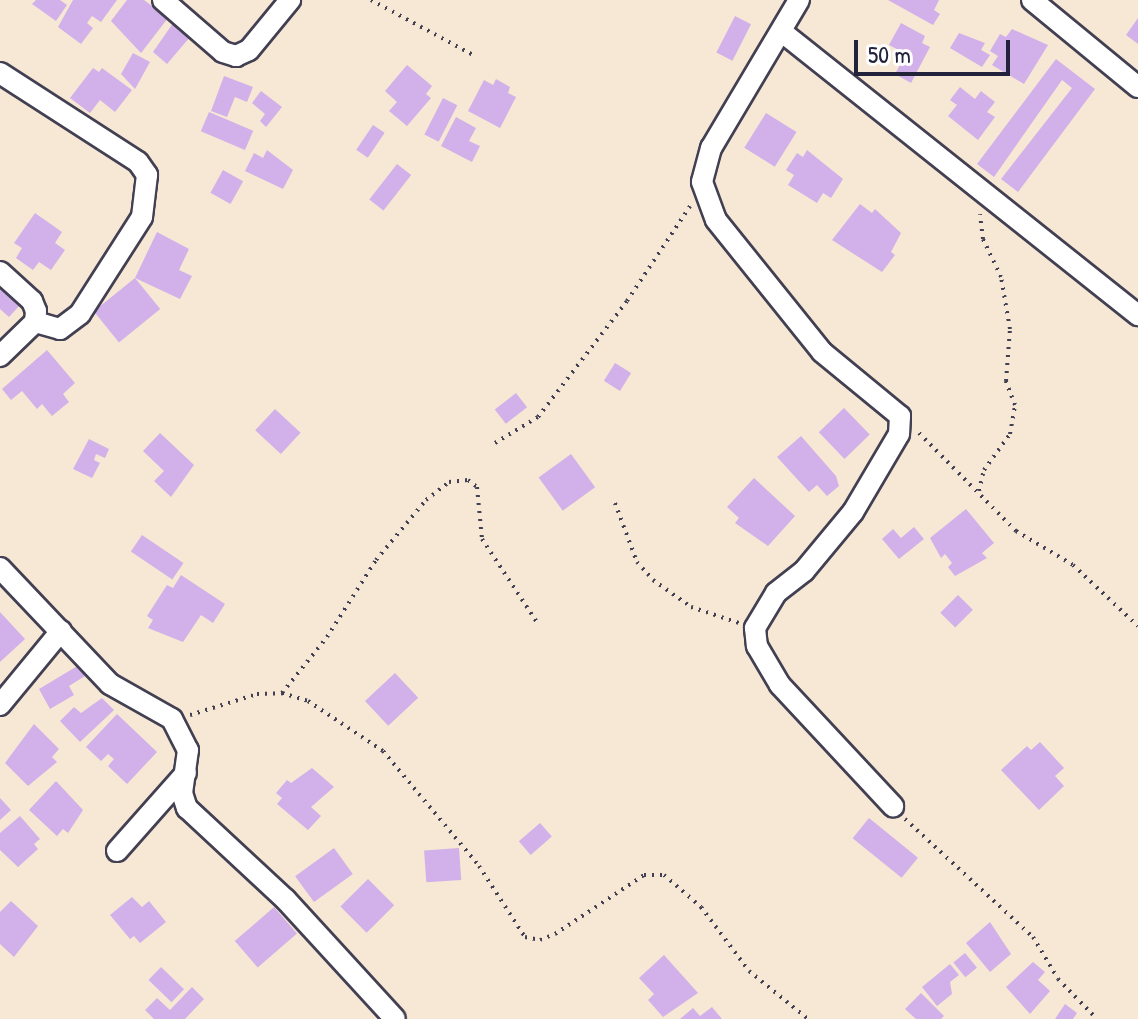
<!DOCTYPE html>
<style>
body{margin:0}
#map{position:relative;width:1138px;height:1019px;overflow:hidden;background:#f7e8d5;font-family:"Patrick Hand",sans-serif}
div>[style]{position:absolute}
.building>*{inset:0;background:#d2b0e9;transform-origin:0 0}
.path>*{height:4px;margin-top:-2px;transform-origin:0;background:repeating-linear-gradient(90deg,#424052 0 2px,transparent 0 8px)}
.roads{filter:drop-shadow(2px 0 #424052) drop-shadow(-2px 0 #424052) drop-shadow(0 2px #424052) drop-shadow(0 -2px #424052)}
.minor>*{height:20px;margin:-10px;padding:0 10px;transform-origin:10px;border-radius:10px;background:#fff}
span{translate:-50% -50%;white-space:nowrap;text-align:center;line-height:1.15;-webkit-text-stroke:6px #fff;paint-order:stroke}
.scale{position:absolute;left:854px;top:40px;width:156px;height:36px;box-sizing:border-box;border:4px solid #22223b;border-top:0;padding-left:10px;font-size:24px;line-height:28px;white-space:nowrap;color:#22223b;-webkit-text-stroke:6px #fff;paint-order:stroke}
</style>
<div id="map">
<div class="building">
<i style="clip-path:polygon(36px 0,60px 0,67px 5px,56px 21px,32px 4px)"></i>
<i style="clip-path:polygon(73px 0,117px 0,101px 22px,92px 16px,87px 23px,93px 28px,81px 44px,58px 27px)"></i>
<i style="clip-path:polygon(127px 0,144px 0,168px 18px,141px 53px,111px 21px)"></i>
<i style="clip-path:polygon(888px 0,939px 0,934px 10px,940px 14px,933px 25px)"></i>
<i style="clip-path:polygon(178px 16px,196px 30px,167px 64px,153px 52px)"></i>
<i style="left:735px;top:16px;width:18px;height:41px;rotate:27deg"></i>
<i style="clip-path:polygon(1138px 18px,1138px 44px,1126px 35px)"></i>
<i style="clip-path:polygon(901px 23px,925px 36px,922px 43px,930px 47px,911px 83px,895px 74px,906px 54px,889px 45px)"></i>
<i style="clip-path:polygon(1012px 29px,1048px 45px,1024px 84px,992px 65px,998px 56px,990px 51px,1000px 34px,1006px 37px)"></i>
<i style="clip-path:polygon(959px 33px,985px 43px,981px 50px,990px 55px,982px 67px,950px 48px)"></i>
<i style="clip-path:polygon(133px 53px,150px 62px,135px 89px,121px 74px)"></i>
<i style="clip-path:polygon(1056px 59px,1095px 89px,1018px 192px,1001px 179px,1072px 88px,1062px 80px,994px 177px,977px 164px)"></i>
<i style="clip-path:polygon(407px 65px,432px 86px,426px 94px,431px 98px,407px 126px,389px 111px,397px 102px,385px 91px)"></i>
<i style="clip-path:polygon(93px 68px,99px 72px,102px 68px,132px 90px,115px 112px,100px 100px,90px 113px,70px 98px)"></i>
<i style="clip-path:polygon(224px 76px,253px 87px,247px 102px,235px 97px,227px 117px,211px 111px)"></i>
<i style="clip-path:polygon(496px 79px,510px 87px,508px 93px,516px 97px,500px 128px,468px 111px,484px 80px,493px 85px)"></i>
<i style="clip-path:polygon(960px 87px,975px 99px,981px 91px,995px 102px,987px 112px,995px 117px,978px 140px,948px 116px,957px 105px,950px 100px)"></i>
<i style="clip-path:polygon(261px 91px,282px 107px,266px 127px,260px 121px,265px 114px,252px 103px)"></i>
<i style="left:443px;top:98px;width:16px;height:41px;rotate:27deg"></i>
<i style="left:209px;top:112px;width:48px;height:21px;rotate:23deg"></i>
<i style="left:766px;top:113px;width:36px;height:41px;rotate:32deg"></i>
<i style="clip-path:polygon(456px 117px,476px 128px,469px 141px,480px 146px,472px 162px,441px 146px)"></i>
<i style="left:373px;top:125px;width:14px;height:30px;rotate:34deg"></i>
<i style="clip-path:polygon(267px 150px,293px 170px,283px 189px,245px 171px,254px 153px,263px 158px)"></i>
<i style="clip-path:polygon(807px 150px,843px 179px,831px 198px,823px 193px,817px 203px,788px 185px,794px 175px,786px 170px,797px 153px,803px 157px)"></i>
<i style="left:397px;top:164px;width:18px;height:45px;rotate:38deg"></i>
<i style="left:223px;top:170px;width:23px;height:26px;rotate:29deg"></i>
<i style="clip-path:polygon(860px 204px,872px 213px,875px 209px,901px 233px,891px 252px,895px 255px,882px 272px,832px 240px)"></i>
<i style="clip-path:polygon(35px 213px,62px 232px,55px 243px,65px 250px,51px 270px,39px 262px,33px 270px,16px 258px,22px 248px,14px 243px)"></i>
<i style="clip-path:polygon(157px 232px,189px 249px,179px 270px,192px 276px,180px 299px,135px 278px)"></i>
<i style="left:135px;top:278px;width:40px;height:53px;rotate:51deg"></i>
<i style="clip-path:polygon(0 285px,21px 304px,9px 317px,0 309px)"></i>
<i style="clip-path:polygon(47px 350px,75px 383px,63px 394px,69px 402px,52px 416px,42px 404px,37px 409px,22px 391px,11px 400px,2px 389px)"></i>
<i style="left:615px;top:363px;width:19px;height:21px;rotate:32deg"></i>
<i style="left:516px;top:393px;width:18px;height:27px;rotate:52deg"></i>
<i style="left:844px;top:408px;width:37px;height:35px;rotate:46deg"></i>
<i style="left:275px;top:409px;width:35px;height:29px;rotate:43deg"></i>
<i style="clip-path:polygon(160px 433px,194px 465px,171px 497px,154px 481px,164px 471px,143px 451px)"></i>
<i style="clip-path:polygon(801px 436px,836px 476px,839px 486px,827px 496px,817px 485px,809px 492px,777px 457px)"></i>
<i style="clip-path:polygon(89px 439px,109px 449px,105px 458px,96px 454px,94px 460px,100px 463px,92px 478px,73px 469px)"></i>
<i style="left:571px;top:454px;width:41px;height:40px;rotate:54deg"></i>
<i style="clip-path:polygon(754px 478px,795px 516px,768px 546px,735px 523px,739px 518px,727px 507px)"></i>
<i style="clip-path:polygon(966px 509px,994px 543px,982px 553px,987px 558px,955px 576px,948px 567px,952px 563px,945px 554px,941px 558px,930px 538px)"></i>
<i style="clip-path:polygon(914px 527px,924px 539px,899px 559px,882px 539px,893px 529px,901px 538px)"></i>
<i style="left:142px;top:535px;width:50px;height:20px;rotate:34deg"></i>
<i style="clip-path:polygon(181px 575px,225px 604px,213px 623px,201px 615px,183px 642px,148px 628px,153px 620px,147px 616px,167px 585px,173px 588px)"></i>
<i style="left:958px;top:595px;width:21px;height:25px;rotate:45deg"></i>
<i style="clip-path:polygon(0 612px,25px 639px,0 662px)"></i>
<i style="clip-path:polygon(79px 665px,85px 676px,69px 686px,74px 695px,50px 709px,39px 689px)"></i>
<i style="left:395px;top:673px;width:34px;height:41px;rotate:47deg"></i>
<i style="clip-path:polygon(102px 698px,114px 710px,80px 742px,60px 721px,74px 707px,81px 713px)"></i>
<i style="clip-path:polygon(117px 714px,157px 752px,127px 784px,108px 766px,114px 759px,108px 754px,101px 761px,86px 747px)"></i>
<i style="clip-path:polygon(34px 724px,59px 749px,52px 757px,57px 762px,28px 786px,5px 763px)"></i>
<i style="clip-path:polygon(1040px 742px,1064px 768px,1055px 776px,1064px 786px,1039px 810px,1001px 770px,1027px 746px,1031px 750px)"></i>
<i style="clip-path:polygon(312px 768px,334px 787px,311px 807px,321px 816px,308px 830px,277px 804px,282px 798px,276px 793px,287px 780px,291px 783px)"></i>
<i style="clip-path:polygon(56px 781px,83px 810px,68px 833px,63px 829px,57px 836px,29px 810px)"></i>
<i style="clip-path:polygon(0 798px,11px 810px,0 820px)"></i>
<i style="clip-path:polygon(20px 816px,40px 839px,34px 844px,38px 849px,18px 867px,0 850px,0 833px)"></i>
<i style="left:869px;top:818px;width:63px;height:26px;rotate:39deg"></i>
<i style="left:540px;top:823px;width:18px;height:28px;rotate:49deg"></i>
<i style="left:334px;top:848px;width:32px;height:48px;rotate:54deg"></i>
<i style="left:459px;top:848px;width:32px;height:35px;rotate:86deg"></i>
<i style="left:368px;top:879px;width:37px;height:39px;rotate:45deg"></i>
<i style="clip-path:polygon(132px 897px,142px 907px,149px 901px,166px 922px,140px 943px,134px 936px,130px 939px,110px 915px)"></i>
<i style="clip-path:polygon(11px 901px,38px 926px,14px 957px,0 944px,0 912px)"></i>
<i style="left:274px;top:907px;width:35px;height:52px;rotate:49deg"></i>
<i style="clip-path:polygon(990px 922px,1011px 954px,990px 972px,966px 943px)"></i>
<i style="left:965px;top:953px;width:19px;height:15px;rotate:51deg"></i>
<i style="clip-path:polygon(664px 955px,698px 993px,663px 1017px,648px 1000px,654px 994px,639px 978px)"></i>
<i style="clip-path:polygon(1033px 962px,1045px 972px,1038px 980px,1050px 991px,1030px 1014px,1006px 987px)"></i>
<i style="clip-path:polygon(950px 964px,959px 975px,950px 982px,952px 994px,937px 1006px,922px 987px)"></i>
<i style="left:161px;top:967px;width:32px;height:18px;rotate:44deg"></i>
<i style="clip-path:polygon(192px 987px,204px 999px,185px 1019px,154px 1019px,145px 1010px,157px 998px,170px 1010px)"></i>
<i style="clip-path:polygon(921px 993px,944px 1016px,941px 1019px,916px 1019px,905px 1009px)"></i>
<i style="clip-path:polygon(1065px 1004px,1077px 1013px,1073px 1019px,1055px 1019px)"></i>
<i style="clip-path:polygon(712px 1007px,722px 1019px,680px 1019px,693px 1008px,700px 1016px)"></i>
</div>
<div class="path">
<i style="left:371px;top:0;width:116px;rotate:28.3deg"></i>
<i style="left:919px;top:433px;width:138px;rotate:45.3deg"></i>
<i style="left:1016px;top:531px;width:66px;rotate:30.8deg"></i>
<i style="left:1073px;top:565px;width:89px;rotate:43.2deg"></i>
<i style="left:495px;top:443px;width:50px;rotate:-31.2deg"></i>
<i style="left:538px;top:417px;width:146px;rotate:-52.5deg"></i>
<i style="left:627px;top:301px;width:114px;rotate:-56.4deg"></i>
<i style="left:979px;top:491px;width:22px;rotate:-77deg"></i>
<i style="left:984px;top:470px;width:44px;rotate:-54.2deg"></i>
<i style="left:1010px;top:434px;width:29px;rotate:-80deg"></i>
<i style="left:1015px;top:405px;width:26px;rotate:-111deg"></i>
<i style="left:1006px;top:381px;width:52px;rotate:-85.6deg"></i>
<i style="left:1010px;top:329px;width:53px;rotate:-99.8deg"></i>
<i style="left:1001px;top:277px;width:42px;rotate:-115.3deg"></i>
<i style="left:983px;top:239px;width:25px;rotate:-97deg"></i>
<i style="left:615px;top:503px;width:63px;rotate:69.6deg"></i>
<i style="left:637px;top:562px;width:24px;rotate:48deg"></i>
<i style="left:653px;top:580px;width:47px;rotate:35.4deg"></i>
<i style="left:691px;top:607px;width:51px;rotate:18.4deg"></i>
<i style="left:282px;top:693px;width:72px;rotate:-51.2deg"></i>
<i style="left:327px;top:637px;width:91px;rotate:-57.5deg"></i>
<i style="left:376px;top:560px;width:78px;rotate:-50.2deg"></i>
<i style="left:426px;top:500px;width:29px;rotate:-38deg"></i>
<i style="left:449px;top:482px;width:19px;rotate:-6deg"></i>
<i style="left:468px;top:480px;width:11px;rotate:38deg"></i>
<i style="left:477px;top:487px;width:52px;rotate:84.5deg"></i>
<i style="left:482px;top:539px;width:102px;rotate:56.6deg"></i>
<i style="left:190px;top:715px;width:70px;rotate:-17.4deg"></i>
<i style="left:257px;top:694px;width:25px;rotate:-2deg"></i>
<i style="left:282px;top:693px;width:27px;rotate:17deg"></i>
<i style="left:308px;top:701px;width:90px;rotate:33.7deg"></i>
<i style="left:383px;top:751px;width:150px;rotate:50.1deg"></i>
<i style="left:479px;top:866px;width:85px;rotate:57.1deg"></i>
<i style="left:525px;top:937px;width:15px;rotate:11deg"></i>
<i style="left:540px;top:940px;width:16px;rotate:-22deg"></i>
<i style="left:555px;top:934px;width:107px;rotate:-33.5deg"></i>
<i style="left:644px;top:875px;width:20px"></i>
<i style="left:664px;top:875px;width:49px;rotate:40.9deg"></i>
<i style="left:701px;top:907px;width:80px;rotate:53.1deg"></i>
<i style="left:749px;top:971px;width:76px;rotate:39.1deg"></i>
<i style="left:905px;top:819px;width:174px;rotate:42.7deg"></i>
<i style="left:1033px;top:937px;width:49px;rotate:59.2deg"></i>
<i style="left:1058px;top:979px;width:54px;rotate:45.7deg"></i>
</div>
<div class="roads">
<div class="minor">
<i style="left:163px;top:0;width:79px;rotate:40.9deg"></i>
<i style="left:223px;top:52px;width:14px;rotate:17deg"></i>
<i style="left:236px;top:56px;width:14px;rotate:-25deg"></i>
<i style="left:249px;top:50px;width:65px;rotate:-50.6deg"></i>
<i style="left:799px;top:0;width:172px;rotate:120.7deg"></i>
<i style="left:711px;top:148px;width:35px;rotate:105deg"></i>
<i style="left:702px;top:182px;width:40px;rotate:69.8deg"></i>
<i style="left:716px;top:220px;width:169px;rotate:51.2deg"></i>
<i style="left:822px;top:352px;width:101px;rotate:39.4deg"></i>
<i style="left:900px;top:416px;width:18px;rotate:93deg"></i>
<i style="left:899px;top:434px;width:91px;rotate:120.5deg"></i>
<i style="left:853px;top:512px;width:77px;rotate:129.7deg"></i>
<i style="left:804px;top:571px;width:36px;rotate:142deg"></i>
<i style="left:776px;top:593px;width:41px;rotate:121deg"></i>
<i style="left:755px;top:628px;width:18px;rotate:84deg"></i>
<i style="left:757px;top:646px;width:45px;rotate:59.5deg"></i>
<i style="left:780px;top:685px;width:166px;rotate:47deg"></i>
<i style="left:1032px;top:0;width:137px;rotate:39.4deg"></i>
<i style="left:782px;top:32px;width:455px;rotate:38.5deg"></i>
<i style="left:0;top:73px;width:164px;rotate:32.8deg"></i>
<i style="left:138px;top:162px;width:16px;rotate:55deg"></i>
<i style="left:147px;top:175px;width:42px;rotate:96.8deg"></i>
<i style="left:142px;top:217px;width:115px;rotate:122.6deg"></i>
<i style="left:80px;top:314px;width:25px;rotate:143deg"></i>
<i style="left:60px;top:329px;width:26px;rotate:-164deg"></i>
<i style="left:0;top:272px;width:43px;rotate:42.2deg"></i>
<i style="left:32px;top:301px;width:11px;rotate:68deg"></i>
<i style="left:36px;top:311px;width:11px;rotate:95deg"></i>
<i style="left:35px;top:322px;width:49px;rotate:135.8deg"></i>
<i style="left:0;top:568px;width:160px;rotate:46.5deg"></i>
<i style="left:110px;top:684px;width:71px;rotate:29.4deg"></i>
<i style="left:172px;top:719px;width:35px;rotate:63deg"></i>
<i style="left:188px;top:750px;width:43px;rotate:97.9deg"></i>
<i style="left:182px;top:793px;width:16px;rotate:72deg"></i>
<i style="left:187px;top:808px;width:135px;rotate:42.9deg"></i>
<i style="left:286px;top:900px;width:161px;rotate:47.5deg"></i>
<i style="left:0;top:705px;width:96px;rotate:-50.5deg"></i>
<i style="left:117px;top:851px;width:104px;rotate:-48.5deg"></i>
</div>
</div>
<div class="scale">50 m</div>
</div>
